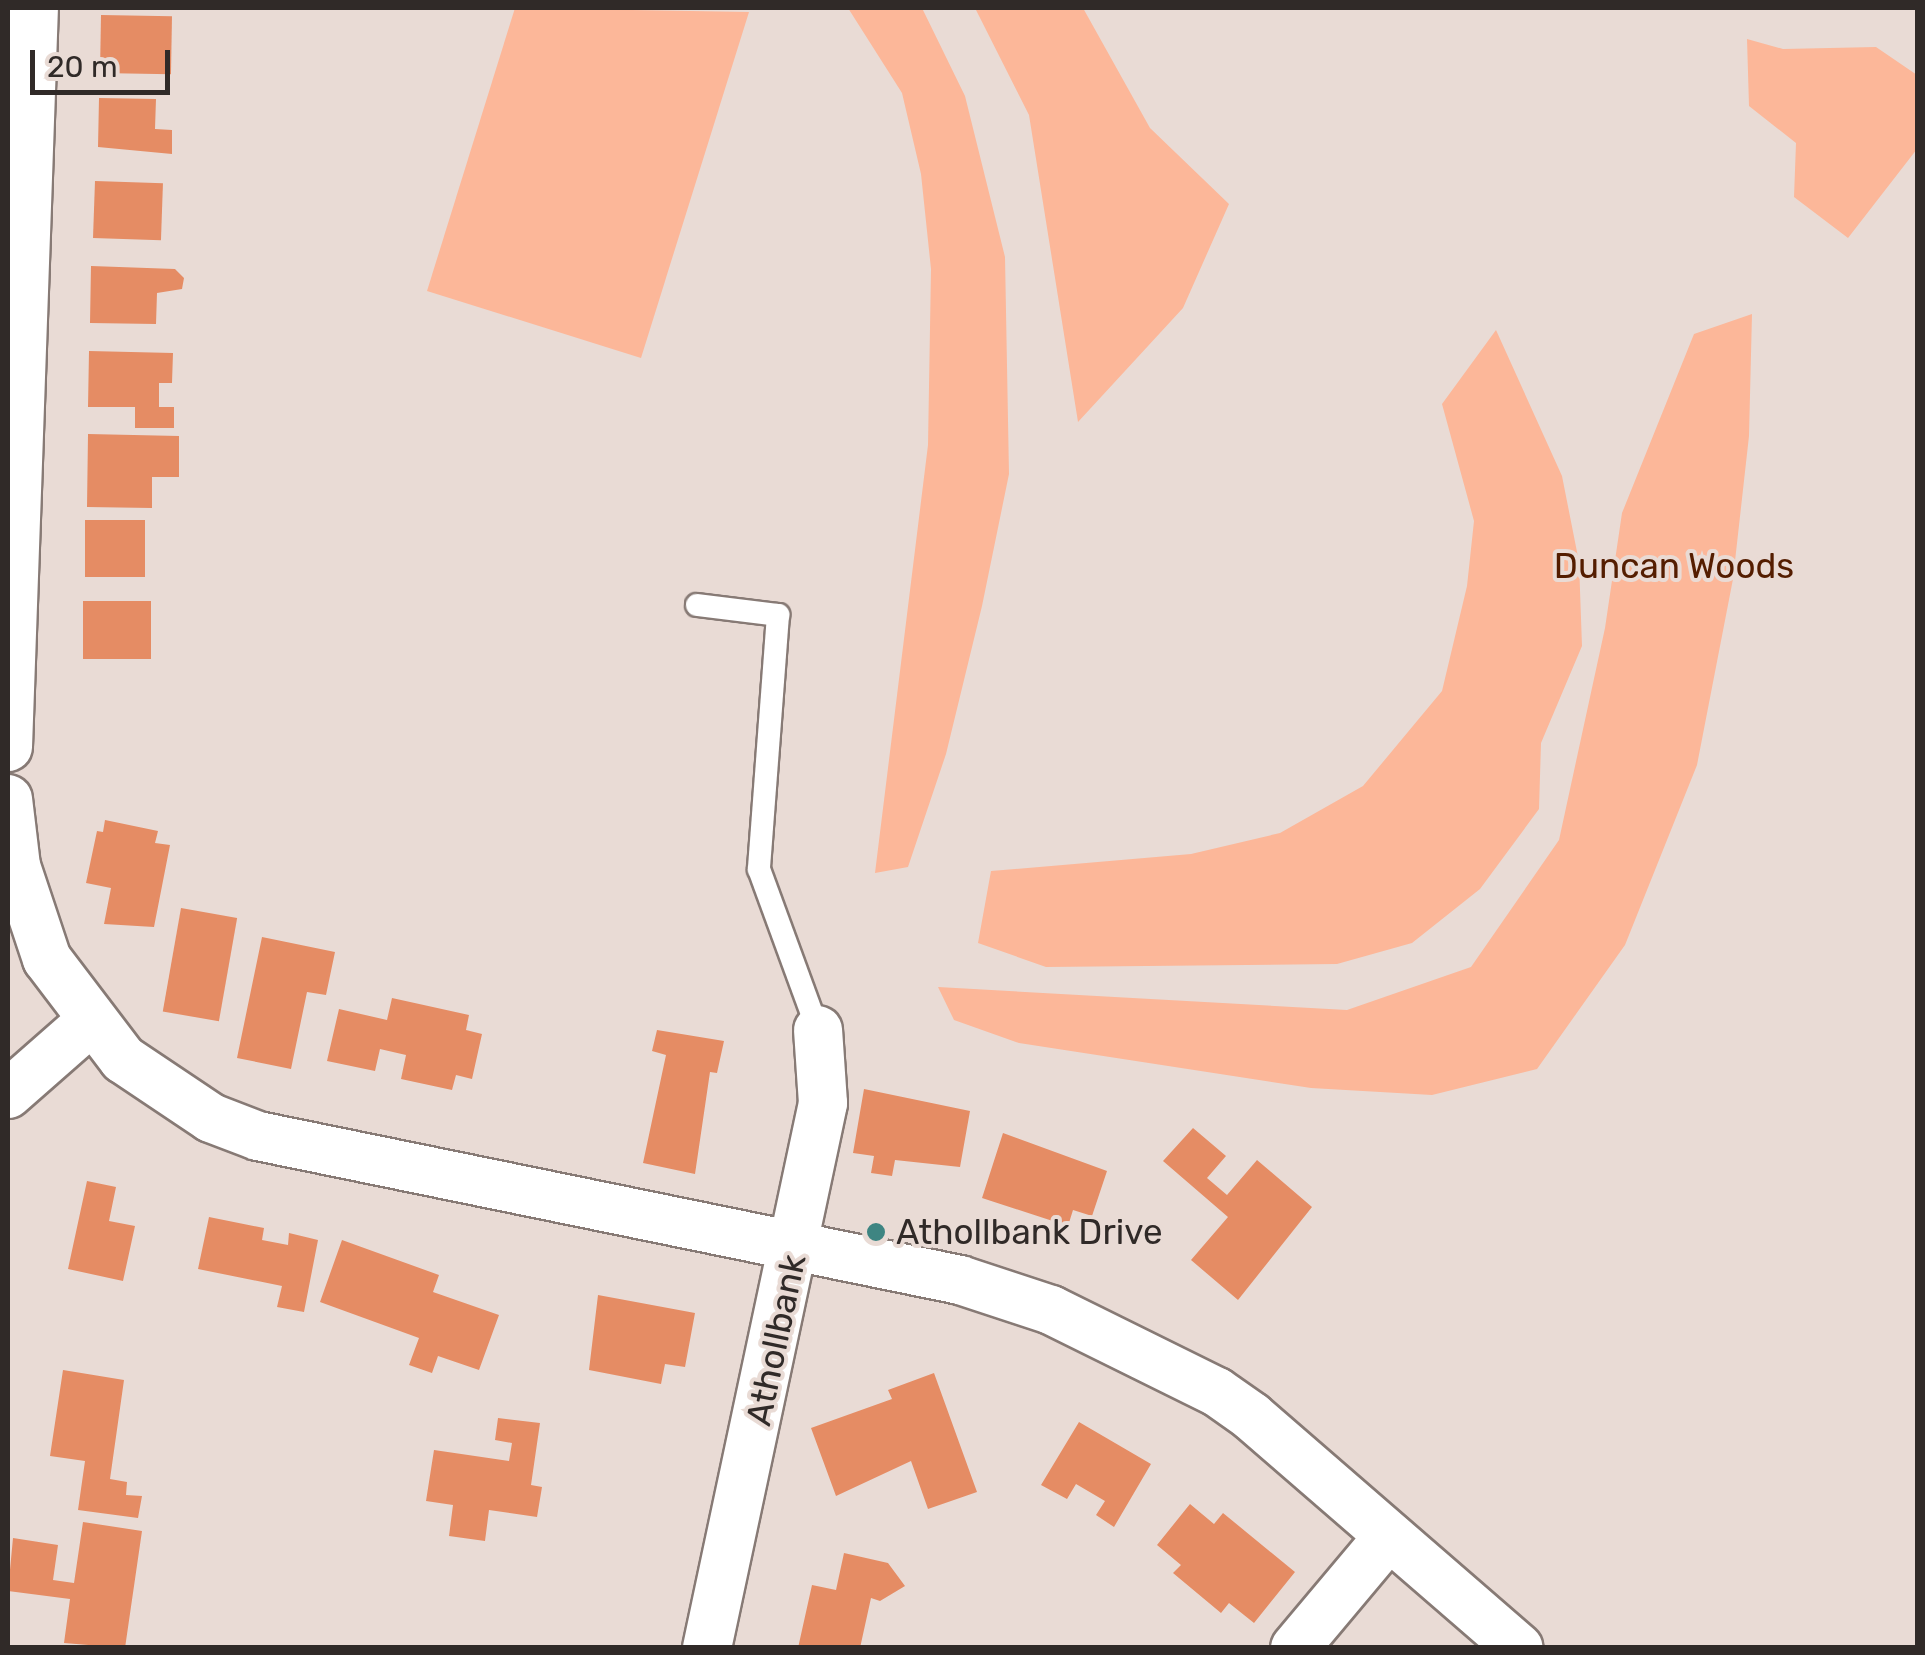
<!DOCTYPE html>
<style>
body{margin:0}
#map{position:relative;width:1925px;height:1655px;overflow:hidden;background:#e9dbd5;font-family:Rubik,sans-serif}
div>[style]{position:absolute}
.green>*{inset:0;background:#fcb799}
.building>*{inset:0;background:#e58c64;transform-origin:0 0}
.roads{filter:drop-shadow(2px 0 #877a75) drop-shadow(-2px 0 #877a75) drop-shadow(0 2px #877a75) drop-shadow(0 -2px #877a75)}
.service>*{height:22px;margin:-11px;padding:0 11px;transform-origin:11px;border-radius:11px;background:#fff}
.minor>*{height:48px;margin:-24px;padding:0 24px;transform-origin:24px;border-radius:24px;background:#fff}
.dots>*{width:28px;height:28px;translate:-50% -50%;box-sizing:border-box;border:5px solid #e9dbd5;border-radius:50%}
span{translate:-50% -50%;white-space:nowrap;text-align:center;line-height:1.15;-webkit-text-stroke:8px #e9dbd5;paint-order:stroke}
.park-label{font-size:35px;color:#541d00}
.poi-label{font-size:35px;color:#302a28}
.left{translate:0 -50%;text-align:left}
.street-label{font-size:35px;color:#302a28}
.frame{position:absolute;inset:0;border:10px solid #302a28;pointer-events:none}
.scale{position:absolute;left:30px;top:50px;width:140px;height:45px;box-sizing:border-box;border:5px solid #302a28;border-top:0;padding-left:12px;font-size:30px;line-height:35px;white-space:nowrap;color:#302a28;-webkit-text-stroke:8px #e9dbd5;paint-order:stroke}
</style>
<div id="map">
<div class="green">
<i style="clip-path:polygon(515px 8px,749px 12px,641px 358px,427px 291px)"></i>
<i style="clip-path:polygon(848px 8px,922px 8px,965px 96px,1005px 257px,1009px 474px,982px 606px,946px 754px,908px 867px,875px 873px,928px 445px,931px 269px,921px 174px,902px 93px)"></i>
<i style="clip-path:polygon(975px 8px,1083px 8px,1150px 128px,1229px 204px,1183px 308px,1078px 422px,1029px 115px)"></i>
<i style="clip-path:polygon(1747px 39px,1783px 49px,1876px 47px,1917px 75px,1917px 149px,1848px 238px,1794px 197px,1796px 143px,1749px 106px)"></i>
<i style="clip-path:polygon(1752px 314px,1749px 436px,1733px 579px,1697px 765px,1625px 945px,1537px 1069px,1432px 1095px,1311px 1088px,1019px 1043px,954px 1020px,938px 987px,1347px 1010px,1471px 967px,1559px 840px,1605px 628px,1622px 513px,1694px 334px)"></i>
<i style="clip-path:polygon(1496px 330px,1562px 476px,1579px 562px,1582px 646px,1541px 743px,1539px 809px,1480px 889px,1412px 943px,1337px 964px,1046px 967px,978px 943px,991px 871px,1191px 854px,1280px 833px,1363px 786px,1442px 691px,1467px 586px,1474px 521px,1442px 404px)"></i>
</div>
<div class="building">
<i style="left:101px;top:15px;width:71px;height:58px;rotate:1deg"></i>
<i style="clip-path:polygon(99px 98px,156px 99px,155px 129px,172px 130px,172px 154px,98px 147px)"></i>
<i style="left:95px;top:181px;width:68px;height:57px;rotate:2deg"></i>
<i style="clip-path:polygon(91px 266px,175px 269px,184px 278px,182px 289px,157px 293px,156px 324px,90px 323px)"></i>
<i style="clip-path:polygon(89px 351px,173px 353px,172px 383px,159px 383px,159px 407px,174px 407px,174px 428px,135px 428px,135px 407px,88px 407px)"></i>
<i style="clip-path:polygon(88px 434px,179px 436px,179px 477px,152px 477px,152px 508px,87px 507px)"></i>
<i style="left:85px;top:520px;width:60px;height:57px"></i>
<i style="left:83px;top:601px;width:68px;height:58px"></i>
<i style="clip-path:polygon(105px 820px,158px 831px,155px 843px,170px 845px,154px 927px,104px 924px,111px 888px,86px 883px,97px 831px,103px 832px)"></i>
<i style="left:181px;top:908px;width:57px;height:105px;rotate:10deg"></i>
<i style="clip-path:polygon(262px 937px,335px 952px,326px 995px,307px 992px,291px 1069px,237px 1058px)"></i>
<i style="clip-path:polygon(392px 998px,469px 1015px,466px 1030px,482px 1034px,472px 1079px,456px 1075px,452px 1090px,401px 1079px,406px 1055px,380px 1049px,375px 1071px,327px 1061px,339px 1009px,387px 1020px)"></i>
<i style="clip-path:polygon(657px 1030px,724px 1041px,717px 1073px,710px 1072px,695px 1174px,643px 1163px,666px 1055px,652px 1051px)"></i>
<i style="clip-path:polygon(864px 1089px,970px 1111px,960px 1167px,895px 1160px,892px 1176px,871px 1173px,874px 1156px,853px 1153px)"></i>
<i style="clip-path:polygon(1193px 1128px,1226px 1156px,1207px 1178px,1227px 1195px,1257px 1160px,1312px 1207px,1238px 1300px,1191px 1260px,1228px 1217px,1163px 1161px)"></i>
<i style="clip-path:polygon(1003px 1133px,1107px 1171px,1092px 1216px,1073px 1210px,1068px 1226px,982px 1198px)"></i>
<i style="clip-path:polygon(87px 1181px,116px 1187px,109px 1221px,135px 1226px,123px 1281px,68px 1269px)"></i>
<i style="clip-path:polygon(209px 1217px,264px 1228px,262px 1240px,288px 1245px,289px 1233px,318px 1240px,304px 1312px,277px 1307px,282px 1286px,198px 1269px)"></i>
<i style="clip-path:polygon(342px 1240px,439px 1275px,433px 1292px,499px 1315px,479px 1370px,438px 1356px,432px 1373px,409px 1365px,419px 1338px,320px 1302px)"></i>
<i style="clip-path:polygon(598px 1295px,695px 1313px,685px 1367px,665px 1364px,661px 1384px,589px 1370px)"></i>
<i style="clip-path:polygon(63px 1370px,124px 1380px,110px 1479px,127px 1482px,126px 1495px,142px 1496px,138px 1518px,78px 1510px,85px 1461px,50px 1456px)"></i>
<i style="clip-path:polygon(934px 1373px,977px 1492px,928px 1509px,911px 1461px,836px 1496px,811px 1428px,892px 1399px,888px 1390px)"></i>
<i style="clip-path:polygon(498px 1418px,540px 1423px,531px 1485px,542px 1487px,537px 1517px,489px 1510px,485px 1541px,449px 1536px,453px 1505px,426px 1501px,434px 1450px,509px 1461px,512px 1443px,495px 1440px)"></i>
<i style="clip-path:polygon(1079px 1422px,1151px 1464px,1114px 1527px,1096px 1515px,1105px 1501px,1076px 1484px,1067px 1499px,1041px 1485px)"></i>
<i style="clip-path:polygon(1190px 1504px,1214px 1524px,1223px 1513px,1295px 1572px,1254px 1623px,1229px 1603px,1221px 1613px,1173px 1573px,1181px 1565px,1157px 1545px)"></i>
<i style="clip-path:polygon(83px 1522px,142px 1531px,125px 1648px,64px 1643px,70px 1599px,8px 1591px,13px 1538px,58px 1545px,53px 1580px,74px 1583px)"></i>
<i style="clip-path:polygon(844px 1553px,888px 1563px,905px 1586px,880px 1601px,871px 1598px,860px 1648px,798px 1648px,812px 1585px,836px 1590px)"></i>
</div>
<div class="roads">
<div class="service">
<i style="left:697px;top:605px;width:82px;rotate:7deg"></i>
<i style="left:778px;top:615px;width:255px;rotate:94.3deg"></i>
<i style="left:759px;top:869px;width:171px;rotate:69.9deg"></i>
</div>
<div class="minor">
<i style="left:8px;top:747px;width:739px;rotate:-87.99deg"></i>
<i style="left:8px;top:799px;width:67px;rotate:83.2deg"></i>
<i style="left:16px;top:866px;width:98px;rotate:71.6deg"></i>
<i style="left:47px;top:959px;width:126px;rotate:52.8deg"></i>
<i style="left:123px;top:1059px;width:106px;rotate:33.8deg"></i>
<i style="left:211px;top:1118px;width:50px;rotate:21deg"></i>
<i style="left:258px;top:1136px;width:717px;rotate:11.59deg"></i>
<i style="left:960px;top:1280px;width:96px;rotate:18.2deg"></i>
<i style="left:1051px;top:1310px;width:185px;rotate:26.3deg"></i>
<i style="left:1217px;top:1392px;width:42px;rotate:35.2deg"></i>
<i style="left:1251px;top:1416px;width:354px;rotate:40.9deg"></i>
<i style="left:8px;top:1094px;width:111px;rotate:-41.3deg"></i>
<i style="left:707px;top:1648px;width:557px;rotate:-77.98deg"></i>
<i style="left:823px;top:1103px;width:73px;rotate:-93.9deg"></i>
<i style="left:1295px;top:1648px;width:146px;rotate:-50deg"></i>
</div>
</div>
<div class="dots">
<i style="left:876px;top:1232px;background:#3e8582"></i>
</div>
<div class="park-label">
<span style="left:1674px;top:566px">Duncan Woods</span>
</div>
<div class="poi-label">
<span class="left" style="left:896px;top:1232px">Athollbank Drive</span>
</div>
<div class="street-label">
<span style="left:776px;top:1340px;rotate:-78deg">Athollbank</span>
</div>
<div class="frame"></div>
<div class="scale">20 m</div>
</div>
